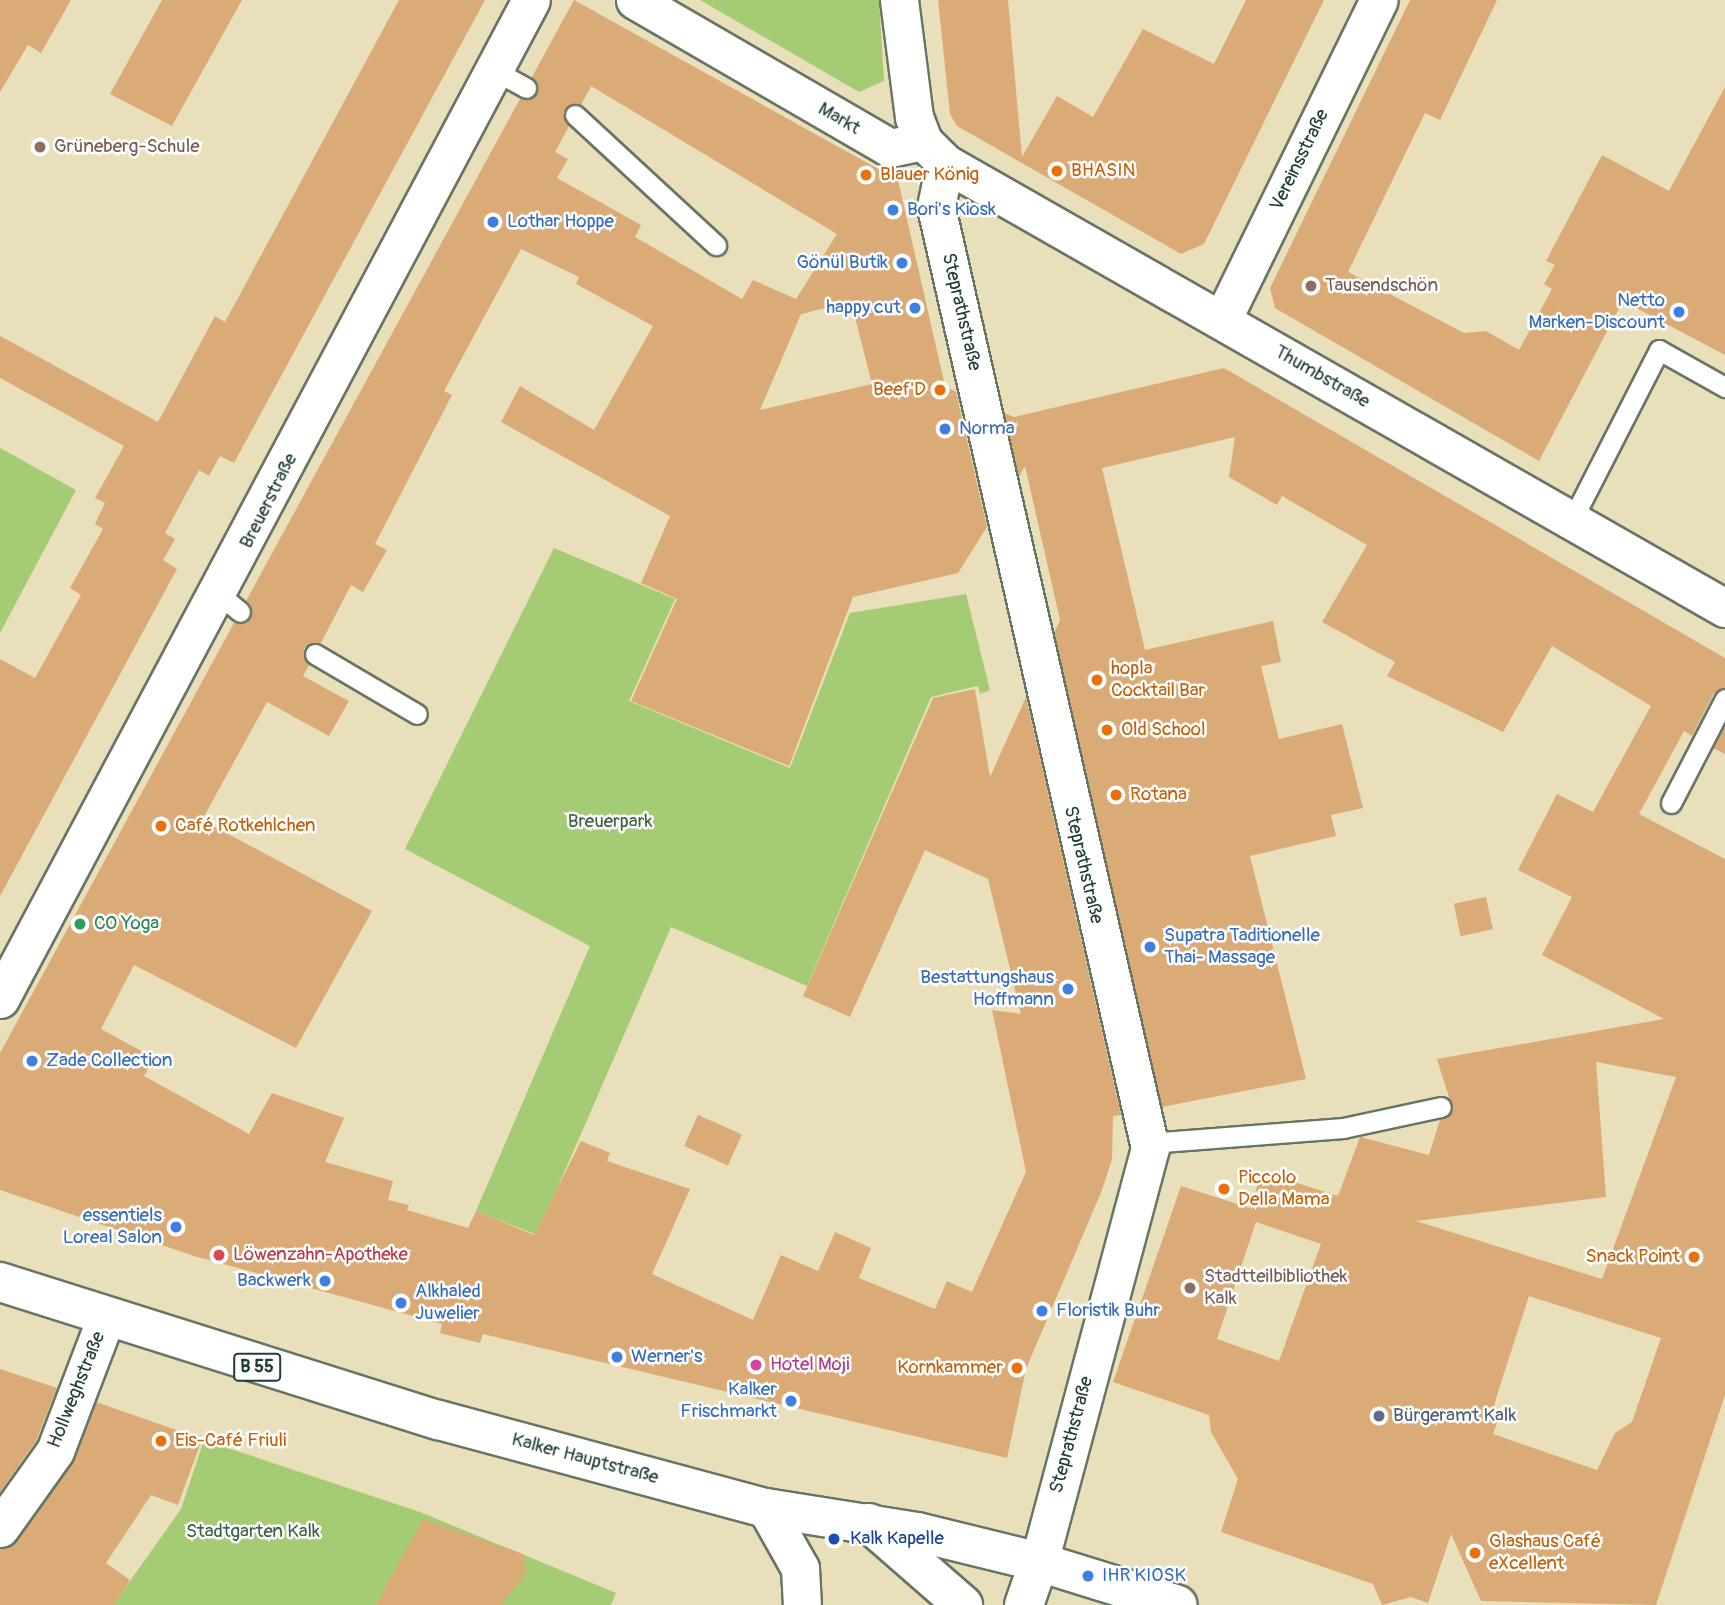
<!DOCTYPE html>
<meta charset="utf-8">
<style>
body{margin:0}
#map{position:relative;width:1725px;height:1605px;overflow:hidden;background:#e9dfba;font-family:Pangolin,sans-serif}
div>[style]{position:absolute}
.green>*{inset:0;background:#a6cb75}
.building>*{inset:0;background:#dbab77;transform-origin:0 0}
.roads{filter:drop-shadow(2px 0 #667663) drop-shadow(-2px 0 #667663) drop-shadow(0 2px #667663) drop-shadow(0 -2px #667663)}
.service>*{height:19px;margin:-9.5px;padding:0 9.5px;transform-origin:9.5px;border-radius:9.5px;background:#fff}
.minor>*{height:37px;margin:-18.5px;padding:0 18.5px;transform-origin:18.5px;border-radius:18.5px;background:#fff}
.secondary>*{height:38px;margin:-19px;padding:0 19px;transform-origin:19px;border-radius:19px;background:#fff}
.primary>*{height:38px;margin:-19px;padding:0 19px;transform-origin:19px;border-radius:19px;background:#fff}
.dots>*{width:19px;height:19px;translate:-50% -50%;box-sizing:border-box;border:4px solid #fff;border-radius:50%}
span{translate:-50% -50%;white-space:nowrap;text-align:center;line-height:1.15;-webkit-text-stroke:5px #fff;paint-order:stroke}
.shield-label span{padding:2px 5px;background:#fff;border:2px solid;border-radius:5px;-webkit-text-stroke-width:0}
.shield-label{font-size:18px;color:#1f3d34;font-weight:700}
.street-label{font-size:19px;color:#1f3d34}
.education-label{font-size:19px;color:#785e54}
.left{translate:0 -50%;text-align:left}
.food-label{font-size:19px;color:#c56008}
.right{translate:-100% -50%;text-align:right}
.shop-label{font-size:19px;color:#366cbe}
.park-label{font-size:19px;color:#416044}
.leisure-label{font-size:19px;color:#27864d}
.health-label{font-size:19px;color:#be3a42}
.hotel-label{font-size:19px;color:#b23c85}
.service-label{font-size:19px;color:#4e5e75}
.transit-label{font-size:19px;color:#164399}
</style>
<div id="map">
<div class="green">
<i style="clip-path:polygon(700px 0,879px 0,884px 81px,859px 92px)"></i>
<i style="clip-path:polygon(0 448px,76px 490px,0 633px)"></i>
<i style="clip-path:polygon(554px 548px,675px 599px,629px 701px,790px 768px,850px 613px,966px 594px,990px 690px,980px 694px,978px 686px,931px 697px,807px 986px,671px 927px,537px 1235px,476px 1211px,590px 946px,405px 849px)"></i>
<i style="clip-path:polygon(204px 1440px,420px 1512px,616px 1593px,611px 1605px,113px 1605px,181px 1509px)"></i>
</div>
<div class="building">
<i style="clip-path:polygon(0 0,71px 0,41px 53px,28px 45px,0 92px)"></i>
<i style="clip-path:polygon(162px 0,242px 0,172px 126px,110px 94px)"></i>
<i style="clip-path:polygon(399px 0,485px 0,234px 463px,220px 456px,209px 476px,199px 470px,165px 533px,175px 539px,163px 560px,177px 569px,0 896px,0 659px,35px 678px,81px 595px,70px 588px,103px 529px,95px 524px,105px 503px,95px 498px,124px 446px,0 378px,0 336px,158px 422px,215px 316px,225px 322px)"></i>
<i style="clip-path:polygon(evenodd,574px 0,898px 180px,945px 386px,956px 392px,987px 527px,958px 573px,853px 597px,789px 766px,631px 701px,677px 599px,641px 583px,670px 516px,501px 422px,520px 386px,594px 430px,653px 326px,576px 284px,579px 277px,521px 249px,444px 391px,452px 395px,375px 544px,387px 550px,363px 592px,351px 585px,321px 643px,304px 648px,309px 665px,303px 676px,349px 701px,329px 736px,267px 702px,202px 820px,372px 911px,296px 1048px,134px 965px,101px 1029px,154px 1058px,144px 1076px,249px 1134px,272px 1093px,344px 1118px,325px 1162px,393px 1181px,388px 1200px,409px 1205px,407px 1210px,468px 1228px,476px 1211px,534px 1235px,581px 1141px,610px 1153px,607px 1161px,690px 1189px,652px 1274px,753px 1320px,781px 1255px,818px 1271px,835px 1232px,871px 1248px,859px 1278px,935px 1309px,947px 1281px,972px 1292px,1026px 1172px,992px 1010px,1021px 1014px,988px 879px,925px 850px,850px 1017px,803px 996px,933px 698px,975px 689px,990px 777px,1026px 697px,1121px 1115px,1113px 1116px,1112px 1159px,1102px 1190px,1026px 1369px,1007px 1458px,483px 1334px,480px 1343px,440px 1333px,442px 1324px,194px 1256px,0 1190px,0 1053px,234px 623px,250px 619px,246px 601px,520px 99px,537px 93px,532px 77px,574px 0,591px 86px,837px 234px,796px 299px,753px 280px,742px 299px,635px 237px,641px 225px,557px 178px,568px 159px,555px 152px,569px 126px,563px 112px,581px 105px,591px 86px,574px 0,851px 302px,872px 384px,760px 410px,801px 314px,851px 302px)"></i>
<i style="clip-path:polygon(938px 0,1008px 0,1022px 157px,1057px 96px,1093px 117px,1143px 29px,1214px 64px,1246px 0,1324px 0,1204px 244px,1181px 254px,957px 126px,950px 114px)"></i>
<i style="clip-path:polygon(1410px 0,1497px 0,1440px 120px,1425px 113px,1348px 272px,1464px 333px,1486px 331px,1519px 350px,1552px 289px,1544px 284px,1555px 265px,1546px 261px,1602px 155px,1669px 191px,1725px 87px,1725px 355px,1623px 301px,1539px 461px,1275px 308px,1270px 288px)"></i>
<i style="clip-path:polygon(evenodd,1224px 368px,1725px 658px,1725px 687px,1714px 693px,1692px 736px,1684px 731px,1639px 814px,1725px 859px,1725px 1395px,1656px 1605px,1481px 1601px,1451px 1534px,1428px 1603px,1411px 1597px,1382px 1605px,1373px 1584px,1221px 1532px,1238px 1479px,1211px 1432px,1209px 1415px,1113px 1382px,1181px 1186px,1250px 1208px,1262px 1172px,1338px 1196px,1360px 1137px,1429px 1155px,1440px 1120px,1453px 1110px,1437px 1059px,1664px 1019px,1542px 955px,1572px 897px,1518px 870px,1557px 794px,1593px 812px,1651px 706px,1552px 646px,1503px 732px,1387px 676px,1395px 662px,1322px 622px,1367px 545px,1282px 496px,1277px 505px,1229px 477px,1235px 437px,1102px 468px,1145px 650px,1273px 621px,1281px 662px,1261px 666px,1279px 739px,1342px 724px,1363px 808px,1331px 815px,1336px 836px,1250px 856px,1306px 1079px,1162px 1107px,1054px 633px,1060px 620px,1025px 466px,1019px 476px,1004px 413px,1014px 417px,1224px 368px,1596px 1062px,1676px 1077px,1602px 1279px,1416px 1221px,1606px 1197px,1596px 1062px,1224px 368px,1256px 1222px,1321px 1244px,1279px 1361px,1217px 1339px,1256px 1222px,1224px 368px,1529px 1296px,1661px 1338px,1632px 1422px,1615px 1433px,1597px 1470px,1493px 1434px,1502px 1410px,1494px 1407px,1497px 1395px,1529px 1296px)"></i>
<i style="clip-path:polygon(1725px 726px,1725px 754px,1713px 748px)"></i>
<i style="left:1486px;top:897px;width:33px;height:33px;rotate:78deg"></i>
<i style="left:698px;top:1115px;width:48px;height:34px;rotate:24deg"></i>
<i style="clip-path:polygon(0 1369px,57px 1388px,36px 1441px,0 1492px)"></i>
<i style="clip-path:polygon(96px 1402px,202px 1439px,178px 1505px,151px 1495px,106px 1563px,130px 1580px,114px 1605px,0 1605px,0 1549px,17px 1540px,72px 1463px)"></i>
<i style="clip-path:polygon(423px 1519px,523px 1554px,526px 1573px,501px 1605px,376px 1605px)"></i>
</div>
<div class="roads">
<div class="service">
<i style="left:492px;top:69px;width:39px;rotate:29deg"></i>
<i style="left:575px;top:115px;width:192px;rotate:42.7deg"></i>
<i style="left:1572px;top:520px;width:191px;rotate:-62.9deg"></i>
<i style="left:1659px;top:350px;width:76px;rotate:29.3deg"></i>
<i style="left:220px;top:595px;width:26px;rotate:40deg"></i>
<i style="left:315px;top:654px;width:118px;rotate:30.5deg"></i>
<i style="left:1671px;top:803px;width:117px;rotate:-62.6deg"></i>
<i style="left:1149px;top:1143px;width:195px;rotate:-4.4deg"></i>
<i style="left:1343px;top:1128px;width:100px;rotate:-12.1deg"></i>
</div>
<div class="minor">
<i style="left:635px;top:0;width:295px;rotate:30.1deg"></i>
<i style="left:890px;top:148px;width:34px;rotate:-12deg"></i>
<i style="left:899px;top:0;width:118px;rotate:82.7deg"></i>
<i style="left:914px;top:117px;width:26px;rotate:69deg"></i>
<i style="left:923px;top:141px;width:31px;rotate:45deg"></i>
<i style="left:945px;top:163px;width:898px;rotate:29.71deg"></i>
<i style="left:945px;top:163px;width:45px;rotate:101.6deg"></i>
<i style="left:936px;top:207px;width:965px;rotate:77.19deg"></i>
<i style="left:1150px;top:1148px;width:429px;rotate:105deg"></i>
<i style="left:1222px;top:320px;width:356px;rotate:-63.9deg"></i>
<i style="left:0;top:999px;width:1131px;rotate:-62.01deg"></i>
<i style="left:766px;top:1508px;width:69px;rotate:60.5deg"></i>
<i style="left:800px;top:1568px;width:37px;rotate:87deg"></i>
<i style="left:0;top:1528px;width:95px;rotate:-54.5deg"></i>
<i style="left:55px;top:1451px;width:140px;rotate:-69.1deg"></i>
</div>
<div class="secondary">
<i style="left:869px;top:1523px;width:125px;rotate:41.1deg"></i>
<i style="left:1024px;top:1605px;width:46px;rotate:-70.8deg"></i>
</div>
<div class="primary">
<i style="left:0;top:1282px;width:460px;rotate:17.5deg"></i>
<i style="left:439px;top:1420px;width:339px;rotate:15.1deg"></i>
<i style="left:766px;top:1508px;width:153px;rotate:9deg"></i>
<i style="left:917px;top:1532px;width:126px;rotate:13.8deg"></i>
<i style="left:1039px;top:1562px;width:145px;rotate:17.2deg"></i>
</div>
</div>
<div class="dots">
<i style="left:40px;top:147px;background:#8d6e63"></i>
<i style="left:1057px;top:171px;background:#e8710a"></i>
<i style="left:866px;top:175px;background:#e8710a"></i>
<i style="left:893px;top:210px;background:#3f7fe0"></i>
<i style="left:493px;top:222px;background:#3f7fe0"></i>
<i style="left:902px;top:263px;background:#3f7fe0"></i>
<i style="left:1311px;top:286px;background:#8d6e63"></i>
<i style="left:915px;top:308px;background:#3f7fe0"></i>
<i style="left:1679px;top:312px;background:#3f7fe0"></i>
<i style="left:940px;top:390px;background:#e8710a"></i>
<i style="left:945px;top:429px;background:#3f7fe0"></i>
<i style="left:1097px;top:680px;background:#e8710a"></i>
<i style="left:1107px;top:730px;background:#e8710a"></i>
<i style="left:1116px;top:795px;background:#e8710a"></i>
<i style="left:161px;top:826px;background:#e8710a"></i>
<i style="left:80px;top:924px;background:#2e9e5b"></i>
<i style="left:1150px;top:947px;background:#3f7fe0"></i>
<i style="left:1068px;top:989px;background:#3f7fe0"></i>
<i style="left:32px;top:1061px;background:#3f7fe0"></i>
<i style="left:1224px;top:1189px;background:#e8710a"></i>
<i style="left:176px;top:1227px;background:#3f7fe0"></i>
<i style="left:219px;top:1255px;background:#e0444e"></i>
<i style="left:1694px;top:1257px;background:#e8710a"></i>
<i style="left:325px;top:1281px;background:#3f7fe0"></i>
<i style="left:1190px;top:1288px;background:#8d6e63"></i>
<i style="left:401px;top:1303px;background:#3f7fe0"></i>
<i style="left:1042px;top:1311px;background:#3f7fe0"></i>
<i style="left:617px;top:1357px;background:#3f7fe0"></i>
<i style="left:756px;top:1365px;background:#d1479c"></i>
<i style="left:1017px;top:1368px;background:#e8710a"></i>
<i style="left:791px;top:1401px;background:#3f7fe0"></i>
<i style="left:1379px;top:1416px;background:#5c6f8a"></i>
<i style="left:161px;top:1441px;background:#e8710a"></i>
<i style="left:834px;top:1539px;background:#1a4fb4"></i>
<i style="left:1475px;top:1553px;background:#e8710a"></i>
<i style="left:1088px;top:1576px;background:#3f7fe0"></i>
</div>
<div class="shield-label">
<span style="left:257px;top:1367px">B 55</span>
</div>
<div class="street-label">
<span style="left:839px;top:119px;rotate:30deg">Markt</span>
<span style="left:1300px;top:160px;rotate:-64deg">Vereinsstraße</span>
<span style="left:961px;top:312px;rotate:77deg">Steprathstraße</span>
<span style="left:1322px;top:377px;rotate:30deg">Thumbstraße</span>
<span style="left:269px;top:501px;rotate:-63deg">Breuerstraße</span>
<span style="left:1083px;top:865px;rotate:77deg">Steprathstraße</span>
<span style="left:77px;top:1390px;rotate:-68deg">Hollweghstraße</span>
<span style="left:1072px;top:1435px;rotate:-75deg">Steprathstraße</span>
<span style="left:585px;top:1459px;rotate:15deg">Kalker Hauptstraße</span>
</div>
<div class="education-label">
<span class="left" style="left:54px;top:147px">Grüneberg-Schule</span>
<span class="left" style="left:1325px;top:286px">Tausendschön</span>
<span class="left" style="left:1204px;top:1288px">Stadtteilbibliothek<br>Kalk</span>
</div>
<div class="food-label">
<span class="left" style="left:1071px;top:171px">BHASIN</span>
<span class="left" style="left:880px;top:175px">Blauer König</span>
<span class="right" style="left:926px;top:390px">Beef'D</span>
<span class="left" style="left:1111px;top:680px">hopla<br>Cocktail Bar</span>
<span class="left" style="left:1121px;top:730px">Old School</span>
<span class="left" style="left:1130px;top:795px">Rotana</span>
<span class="left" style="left:175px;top:826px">Café Rotkehlchen</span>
<span class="left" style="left:1238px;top:1189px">Piccolo<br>Della Mama</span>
<span class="right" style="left:1680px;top:1257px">Snack Point</span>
<span class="right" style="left:1003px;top:1368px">Kornkammer</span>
<span class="left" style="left:175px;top:1441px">Eis-Café Friuli</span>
<span class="left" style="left:1489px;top:1553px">Glashaus Café<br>eXcellent</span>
</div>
<div class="shop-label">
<span class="left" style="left:907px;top:210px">Bori's Kiosk</span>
<span class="left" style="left:507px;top:222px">Lothar Hoppe</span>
<span class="right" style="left:888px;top:263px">Gönül Butik</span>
<span class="right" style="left:1665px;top:312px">Netto<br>Marken-Discount</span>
<span class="right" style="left:901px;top:308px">happy cut</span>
<span class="left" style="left:959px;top:429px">Norma</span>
<span class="left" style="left:1164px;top:947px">Supatra Taditionelle<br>Thai- Massage</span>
<span class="right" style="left:1054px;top:989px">Bestattungshaus<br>Hoffmann</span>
<span class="left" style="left:46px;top:1061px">Zade Collection</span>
<span class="right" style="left:162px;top:1227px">essentiels<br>Loreal Salon</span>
<span class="right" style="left:311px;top:1281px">Backwerk</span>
<span class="left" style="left:415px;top:1303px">Alkhaled<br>Juwelier</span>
<span class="left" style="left:1056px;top:1311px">Floristik Buhr</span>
<span class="left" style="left:631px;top:1357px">Werner's</span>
<span class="right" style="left:777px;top:1401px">Kalker<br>Frischmarkt</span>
<span class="left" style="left:1102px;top:1576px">IHR KIOSK</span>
</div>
<div class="park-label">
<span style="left:610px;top:822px">Breuerpark</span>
<span style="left:253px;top:1532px">Stadtgarten Kalk</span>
</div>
<div class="leisure-label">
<span class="left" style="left:94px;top:924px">CO Yoga</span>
</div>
<div class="health-label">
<span class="left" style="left:233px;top:1255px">Löwenzahn-Apotheke</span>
</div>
<div class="hotel-label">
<span class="left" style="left:770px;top:1365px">Hotel Moji</span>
</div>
<div class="service-label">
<span class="left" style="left:1393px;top:1416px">Bürgeramt Kalk</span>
</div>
<div class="transit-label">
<span class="left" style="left:850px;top:1539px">Kalk Kapelle</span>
</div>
</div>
